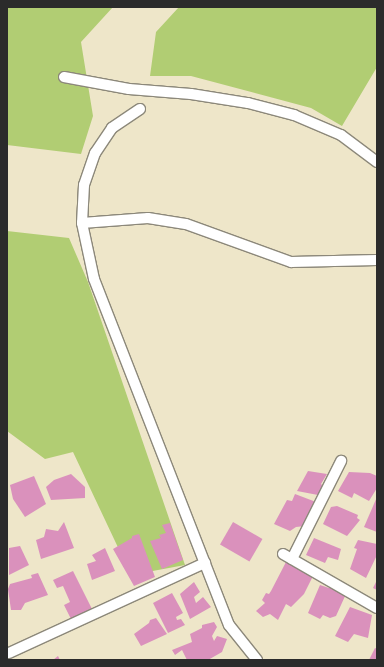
<!DOCTYPE html>
<style>
body{margin:0}
#map{position:relative;width:384px;height:667px;overflow:hidden;background:#eee6c9;font-family:Mali,sans-serif}
div>[style]{position:absolute}
.green>*{inset:0;background:#b1cd73}
.building>*{inset:0;background:#da91bc;transform-origin:0 0}
.roads{filter:drop-shadow(1px 0 #8c887a) drop-shadow(-1px 0 #8c887a) drop-shadow(0 1px #8c887a) drop-shadow(0 -1px #8c887a)}
.minor>*{height:10px;margin:-5px;padding:0 5px;transform-origin:5px;border-radius:5px;background:#fff}
span{translate:-50% -50%;white-space:nowrap;text-align:center;line-height:1.15;-webkit-text-stroke:4px #fdfcf7;paint-order:stroke}
.frame{position:absolute;inset:0;border:8px solid #2b2b2b;pointer-events:none}
</style>
<div id="map">
<div class="green">
<i style="clip-path:polygon(7px 7px,113px 7px,81px 42px,93px 116px,81px 154px,7px 145px)"></i>
<i style="clip-path:polygon(179px 7px,377px 7px,377px 67px,342px 126px,311px 108px,191px 76px,150px 76px,156px 32px)"></i>
<i style="clip-path:polygon(7px 231px,69px 238px,88px 282px,185px 565px,131px 575px,73px 452px,45px 459px,7px 431px)"></i>
</div>
<div class="building">
<i style="clip-path:polygon(308px 471px,327px 474px,321px 484px,324px 487px,318px 495px,297px 491px)"></i>
<i style="clip-path:polygon(349px 472px,370px 473px,377px 476px,377px 488px,369px 501px,354px 493px,352px 498px,338px 491px)"></i>
<i style="clip-path:polygon(71px 474px,85px 487px,85px 498px,51px 500px,46px 487px,54px 480px)"></i>
<i style="clip-path:polygon(34px 476px,46px 504px,25px 517px,13px 499px,10px 485px)"></i>
<i style="clip-path:polygon(295px 494px,316px 502px,313px 512px,310px 510px,305px 526px,296px 527px,290px 531px,274px 524px,287px 500px,292px 501px)"></i>
<i style="clip-path:polygon(377px 497px,377px 532px,364px 527px)"></i>
<i style="clip-path:polygon(337px 506px,358px 515px,357px 518px,360px 520px,347px 536px,323px 524px,331px 507px)"></i>
<i style="clip-path:polygon(64px 522px,74px 548px,41px 559px,36px 540px,44px 537px,46px 529px,58px 531px)"></i>
<i style="left:233px;top:522px;width:34px;height:26px;rotate:30deg"></i>
<i style="clip-path:polygon(170px 523px,183px 560px,162px 569px,150px 541px,161px 538px,159px 535px,166px 533px,162px 525px)"></i>
<i style="clip-path:polygon(139px 534px,155px 577px,134px 586px,113px 549px,132px 538px,132px 536px)"></i>
<i style="clip-path:polygon(314px 538px,341px 549px,338px 560px,328px 557px,325px 563px,306px 555px)"></i>
<i style="clip-path:polygon(358px 540px,377px 544px,377px 555px,366px 578px,350px 569px,357px 549px,354px 548px)"></i>
<i style="clip-path:polygon(20px 546px,29px 565px,9px 575px,9px 548px)"></i>
<i style="clip-path:polygon(105px 548px,115px 571px,92px 580px,87px 564px,96px 561px,92px 555px)"></i>
<i style="clip-path:polygon(286px 562px,314px 574px,304px 594px,291px 607px,286px 604px,278px 620px,270px 614px,263px 617px,256px 611px,265px 603px,262px 600px,266px 593px,269px 594px,271px 591px)"></i>
<i style="clip-path:polygon(73px 571px,93px 611px,71px 619px,64px 605px,70px 602px,63px 586px,57px 588px,53px 580px)"></i>
<i style="clip-path:polygon(38px 573px,48px 595px,25px 603px,21px 610px,11px 610px,8px 589px,10px 584px,32px 578px,31px 575px)"></i>
<i style="clip-path:polygon(377px 580px,377px 590px,373px 588px)"></i>
<i style="clip-path:polygon(194px 582px,200px 592px,194px 597px,196px 603px,203px 597px,211px 607px,190px 619px,180px 594px)"></i>
<i style="clip-path:polygon(330px 584px,346px 594px,336px 616px,330px 618px,323px 615px,320px 619px,308px 613px,320px 585px,329px 588px)"></i>
<i style="clip-path:polygon(172px 593px,183px 613px,176px 617px,177px 620px,181px 619px,185px 625px,168px 633px,153px 603px)"></i>
<i style="clip-path:polygon(350px 607px,372px 615px,368px 638px,354px 634px,348px 642px,335px 636px)"></i>
<i style="clip-path:polygon(156px 618px,167px 634px,141px 646px,134px 634px,149px 623px,150px 620px)"></i>
<i style="clip-path:polygon(214px 622px,217px 627px,212px 636px,214px 641px,217px 636px,227px 639px,222px 652px,208px 660px,187px 660px,182px 650px,175px 655px,172px 650px,192px 642px,190px 634px,202px 628px,202px 625px)"></i>
<i style="clip-path:polygon(375px 648px,377px 649px,377px 660px,369px 660px)"></i>
<i style="clip-path:polygon(58px 656px,60px 660px,53px 660px)"></i>
</div>
<div class="roads">
<div class="minor">
<i style="left:64px;top:77px;width:66px;rotate:10.5deg"></i>
<i style="left:129px;top:89px;width:62px;rotate:4.6deg"></i>
<i style="left:191px;top:94px;width:58px;rotate:9deg"></i>
<i style="left:248px;top:103px;width:48px;rotate:14.6deg"></i>
<i style="left:294px;top:115px;width:51px;rotate:23.1deg"></i>
<i style="left:341px;top:135px;width:45px;rotate:36.9deg"></i>
<i style="left:140px;top:109px;width:34px;rotate:146deg"></i>
<i style="left:112px;top:128px;width:30px;rotate:124deg"></i>
<i style="left:95px;top:153px;width:34px;rotate:109deg"></i>
<i style="left:84px;top:185px;width:38px;rotate:93deg"></i>
<i style="left:82px;top:223px;width:57px;rotate:77.9deg"></i>
<i style="left:94px;top:279px;width:371px;rotate:68.7deg"></i>
<i style="left:229px;top:625px;width:45px;rotate:51.3deg"></i>
<i style="left:82px;top:223px;width:66px;rotate:-4.3deg"></i>
<i style="left:148px;top:218px;width:38px;rotate:9deg"></i>
<i style="left:186px;top:224px;width:112px;rotate:19.9deg"></i>
<i style="left:291px;top:262px;width:86px;rotate:-1.3deg"></i>
<i style="left:283px;top:554px;width:108px;rotate:29.9deg"></i>
<i style="left:292px;top:559px;width:110px;rotate:-63.4deg"></i>
<i style="left:9px;top:653px;width:216px;rotate:-24.7deg"></i>
</div>
</div>
<div class="frame"></div>
</div>
